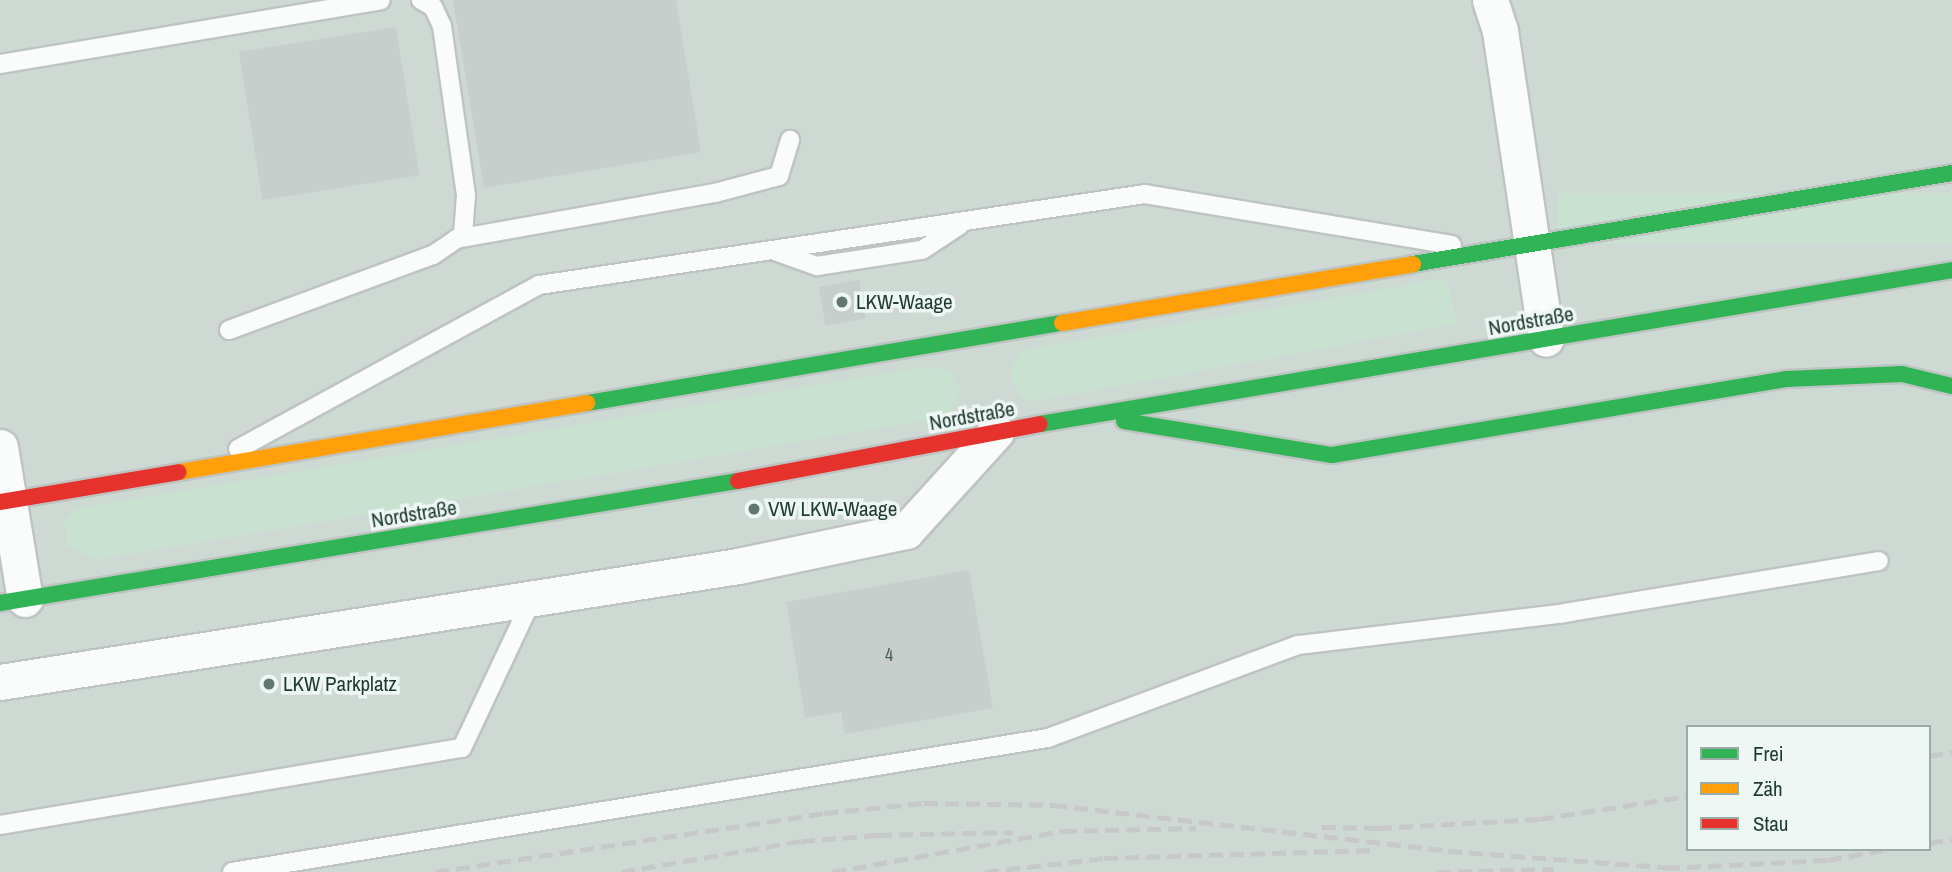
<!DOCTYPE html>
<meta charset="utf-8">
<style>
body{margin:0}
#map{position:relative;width:1952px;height:872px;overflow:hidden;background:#e1e7e4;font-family:"Archivo Narrow",sans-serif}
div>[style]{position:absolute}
.built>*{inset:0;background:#ced9d4}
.green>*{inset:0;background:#c9e1d0;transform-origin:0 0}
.building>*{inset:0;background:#c8cecc;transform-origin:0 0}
.roads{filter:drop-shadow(2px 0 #bec4c1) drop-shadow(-2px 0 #bec4c1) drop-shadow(0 2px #bec4c1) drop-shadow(0 -2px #bec4c1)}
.lane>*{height:18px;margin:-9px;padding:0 9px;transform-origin:9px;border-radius:9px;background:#fafbfb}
.street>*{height:35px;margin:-17.5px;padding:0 17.5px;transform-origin:17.5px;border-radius:17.5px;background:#fafbfb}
.fast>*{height:16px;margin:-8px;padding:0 8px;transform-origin:8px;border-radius:8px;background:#30b455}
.slow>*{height:16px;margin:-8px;padding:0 8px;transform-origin:8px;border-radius:8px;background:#ff9f0a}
.jam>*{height:16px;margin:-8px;padding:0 8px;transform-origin:8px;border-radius:8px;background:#e5322d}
.rail>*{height:5px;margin-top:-2.5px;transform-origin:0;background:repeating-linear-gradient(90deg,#c6c9c8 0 14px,transparent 0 21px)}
.dots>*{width:19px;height:19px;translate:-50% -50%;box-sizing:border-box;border:4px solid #eef7f3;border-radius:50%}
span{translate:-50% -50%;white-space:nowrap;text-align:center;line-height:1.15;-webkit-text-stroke:7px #eef7f3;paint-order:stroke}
.number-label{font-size:18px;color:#4a605a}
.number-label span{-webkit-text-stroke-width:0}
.poi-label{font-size:21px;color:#1f3a33}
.left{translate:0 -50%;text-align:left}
.street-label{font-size:21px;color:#1f3a33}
.legend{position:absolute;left:1686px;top:725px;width:245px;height:126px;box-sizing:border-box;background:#eef7f3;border:2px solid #9baba6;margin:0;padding:9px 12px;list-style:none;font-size:21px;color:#1f3a33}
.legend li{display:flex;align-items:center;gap:14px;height:35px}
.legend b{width:35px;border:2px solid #9baba6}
</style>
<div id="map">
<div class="built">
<i style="clip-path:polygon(evenodd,0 0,1952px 0,1952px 872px,0 872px,0 0,1688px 727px,1929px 727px,1929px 849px,1688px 849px,1688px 727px)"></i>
</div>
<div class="green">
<i style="left:1952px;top:193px;width:51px;height:394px;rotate:90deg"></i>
<i style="clip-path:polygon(1447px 278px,1457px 324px,1032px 402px,1019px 395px,1011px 380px,1013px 362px,1022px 350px)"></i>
<i style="clip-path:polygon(929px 366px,950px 372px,960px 390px,957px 404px,943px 418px,95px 560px,67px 546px,64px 521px,77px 508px)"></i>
</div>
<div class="building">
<i style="clip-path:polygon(453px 0,676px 0,701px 152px,484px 188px)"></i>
<i style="left:396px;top:27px;width:150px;height:159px;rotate:81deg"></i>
<i style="left:859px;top:280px;width:39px;height:41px;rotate:80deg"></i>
<i style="clip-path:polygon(969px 570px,993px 708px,845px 734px,841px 712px,805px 718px,786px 602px)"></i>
</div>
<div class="roads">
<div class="lane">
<i style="left:0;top:64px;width:386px;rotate:-9.5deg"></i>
<i style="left:456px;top:239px;width:263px;rotate:-10.1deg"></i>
<i style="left:715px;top:193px;width:66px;rotate:-14.9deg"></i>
<i style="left:779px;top:176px;width:38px;rotate:-73deg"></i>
<i style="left:775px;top:251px;width:45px;rotate:19.7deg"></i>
<i style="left:817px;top:266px;width:106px;rotate:-8.7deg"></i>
<i style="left:922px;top:250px;width:45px;rotate:-33.3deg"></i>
<i style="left:229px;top:330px;width:217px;rotate:-20.2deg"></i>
<i style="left:433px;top:255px;width:36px;rotate:-34deg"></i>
<i style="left:463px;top:235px;width:40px;rotate:-85.7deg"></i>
<i style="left:466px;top:195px;width:171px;rotate:-98.1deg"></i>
<i style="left:442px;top:26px;width:21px;rotate:-115deg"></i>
<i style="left:433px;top:7px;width:14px;rotate:-150deg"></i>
<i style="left:238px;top:449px;width:343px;rotate:-28.6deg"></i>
<i style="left:539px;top:285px;width:613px;rotate:-8.54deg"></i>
<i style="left:1145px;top:194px;width:311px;rotate:9.4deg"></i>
<i style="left:0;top:825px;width:468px;rotate:-9.5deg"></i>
<i style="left:462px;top:748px;width:167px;rotate:-64.8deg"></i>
<i style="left:232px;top:872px;width:827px;rotate:-9.33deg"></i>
<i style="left:1048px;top:738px;width:267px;rotate:-20.4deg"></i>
<i style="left:1298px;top:645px;width:269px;rotate:-6.8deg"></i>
<i style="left:1565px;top:613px;width:318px;rotate:-9.4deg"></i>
</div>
<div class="street">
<i style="left:1490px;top:0;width:33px;rotate:72deg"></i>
<i style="left:1500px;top:31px;width:311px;rotate:81.5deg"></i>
<i style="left:0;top:447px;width:154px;rotate:80.7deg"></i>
<i style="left:0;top:682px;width:747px;rotate:-8.93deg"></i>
<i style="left:738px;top:566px;width:172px;rotate:-11.8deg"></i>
<i style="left:906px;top:531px;width:134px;rotate:-47.7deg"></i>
</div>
<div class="fast">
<i style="left:1413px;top:264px;width:547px;rotate:-9.58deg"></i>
<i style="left:587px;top:403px;width:482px;rotate:-9.6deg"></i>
<i style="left:1124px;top:421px;width:211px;rotate:9.3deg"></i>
<i style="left:1332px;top:455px;width:460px;rotate:-9.5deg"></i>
<i style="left:1786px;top:379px;width:116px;rotate:-2.5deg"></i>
<i style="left:1902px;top:374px;width:51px;rotate:13.5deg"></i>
<i style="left:1040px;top:424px;width:925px;rotate:-9.58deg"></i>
<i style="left:0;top:603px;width:748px;rotate:-9.39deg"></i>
</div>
<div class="slow">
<i style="left:1062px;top:323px;width:356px;rotate:-9.5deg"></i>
<i style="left:179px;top:472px;width:414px;rotate:-9.6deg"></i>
</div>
<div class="jam">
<i style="left:738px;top:481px;width:307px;rotate:-10.7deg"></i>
<i style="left:0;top:502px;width:181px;rotate:-9.5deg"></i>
</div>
</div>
<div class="rail">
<i style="left:1929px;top:756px;width:23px;rotate:-10deg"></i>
<i style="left:1322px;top:827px;width:56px;rotate:1deg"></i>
<i style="left:1378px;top:828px;width:162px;rotate:-3.2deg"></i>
<i style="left:1540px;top:819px;width:150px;rotate:-8.8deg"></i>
<i style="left:1929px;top:843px;width:23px;rotate:-10deg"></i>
<i style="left:1666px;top:868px;width:162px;rotate:-2.8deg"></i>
<i style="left:1828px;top:860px;width:62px;rotate:-10.2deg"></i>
<i style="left:435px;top:872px;width:393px;rotate:-8.6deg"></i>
<i style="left:824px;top:813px;width:100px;rotate:-5.7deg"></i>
<i style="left:924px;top:803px;width:129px;rotate:0.9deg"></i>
<i style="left:1053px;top:805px;width:398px;rotate:6.6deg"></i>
<i style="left:1448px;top:851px;width:228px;rotate:4.3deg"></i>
<i style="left:621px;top:872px;width:183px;rotate:-9.8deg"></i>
<i style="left:801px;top:841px;width:77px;rotate:-4.5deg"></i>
<i style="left:878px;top:835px;width:135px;rotate:-1.3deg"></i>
<i style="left:832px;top:872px;width:235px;rotate:-10.1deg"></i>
<i style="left:1063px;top:831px;width:133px;rotate:-1.3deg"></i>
<i style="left:985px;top:872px;width:120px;rotate:-6.7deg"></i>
<i style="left:1104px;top:858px;width:271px;rotate:-1.7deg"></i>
<i style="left:1437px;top:872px;width:117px;rotate:-1.5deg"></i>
</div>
<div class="dots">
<i style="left:842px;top:302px;background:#637771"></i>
<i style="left:754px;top:509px;background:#637771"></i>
<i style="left:269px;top:684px;background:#637771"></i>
</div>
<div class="number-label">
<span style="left:889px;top:655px">4</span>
</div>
<div class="poi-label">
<span class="left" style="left:856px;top:302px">LKW-Waage</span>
<span class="left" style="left:768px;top:509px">VW LKW-Waage</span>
<span class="left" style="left:283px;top:684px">LKW Parkplatz</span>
</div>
<div class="street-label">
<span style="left:1531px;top:321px;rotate:-10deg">Nordstraße</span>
<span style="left:972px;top:416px;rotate:-10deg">Nordstraße</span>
<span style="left:414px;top:514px;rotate:-9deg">Nordstraße</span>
</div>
<ul class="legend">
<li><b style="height:9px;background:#30b455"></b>Frei</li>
<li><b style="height:9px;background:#ff9f0a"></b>Zäh</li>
<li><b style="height:9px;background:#e5322d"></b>Stau</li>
</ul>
</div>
